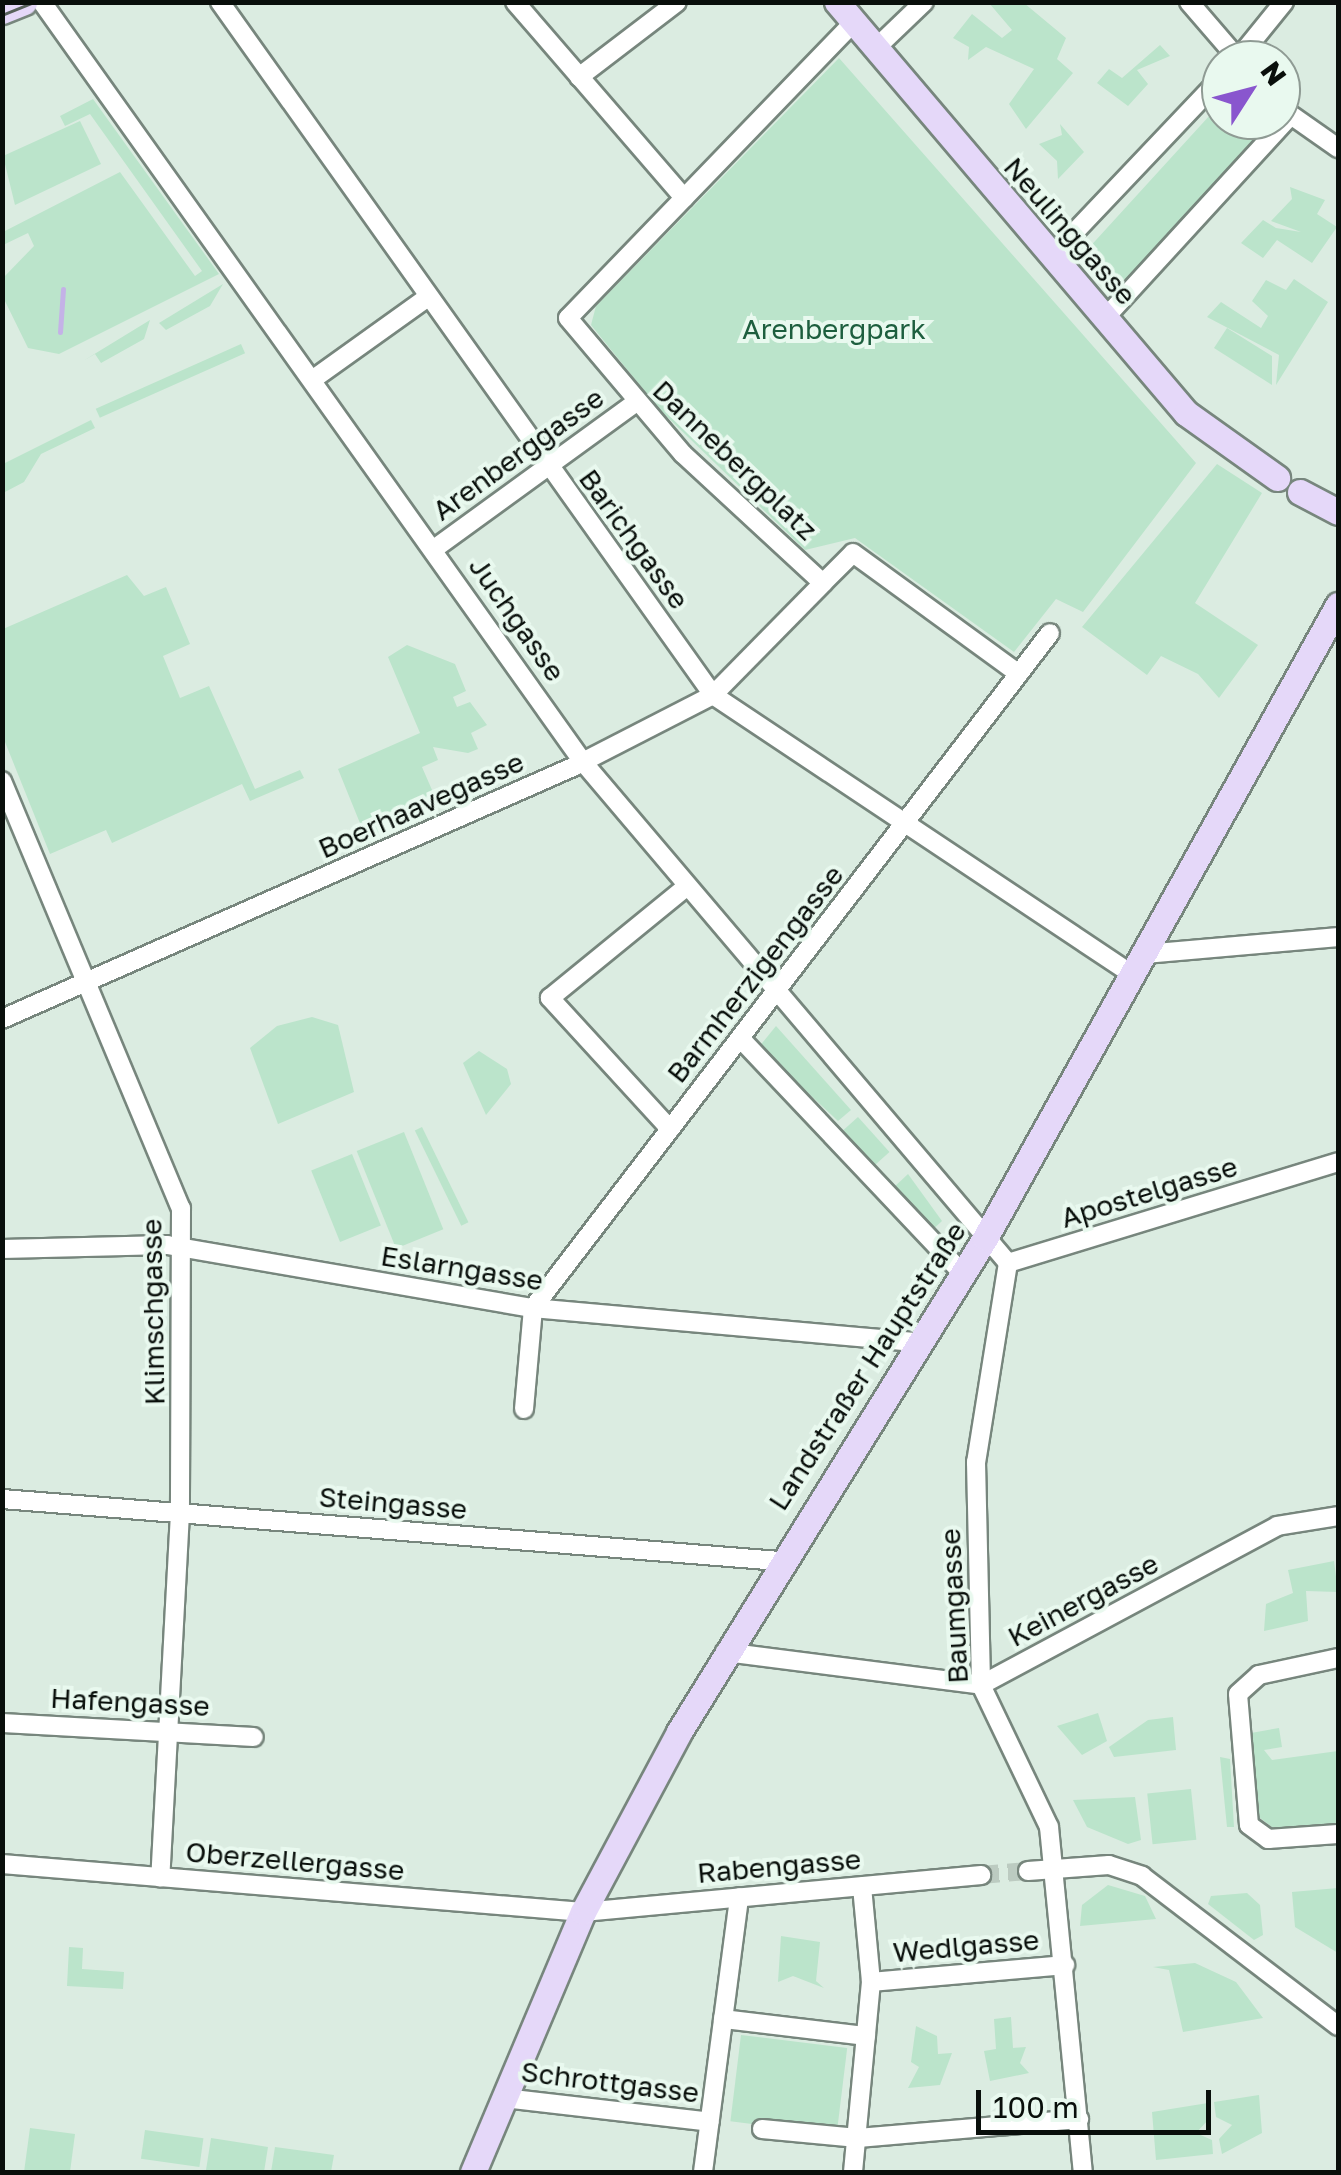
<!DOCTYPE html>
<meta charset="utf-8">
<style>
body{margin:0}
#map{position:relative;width:1341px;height:2175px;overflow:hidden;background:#dbece1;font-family:"Golos Text",sans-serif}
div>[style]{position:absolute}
.green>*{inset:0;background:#bbe4cb;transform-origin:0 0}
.stream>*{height:5px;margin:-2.5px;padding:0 2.5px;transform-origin:2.5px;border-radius:2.5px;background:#c4b2e7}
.street-tunnel>*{height:18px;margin-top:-9px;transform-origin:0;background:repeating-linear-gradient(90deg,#bccbc1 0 18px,transparent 0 27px)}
.roads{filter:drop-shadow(2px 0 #77867d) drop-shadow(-2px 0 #77867d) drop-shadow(0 2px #77867d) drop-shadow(0 -2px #77867d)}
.street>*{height:18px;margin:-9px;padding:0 9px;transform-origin:9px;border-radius:9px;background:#fff}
.secondary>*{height:25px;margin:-12.5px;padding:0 12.5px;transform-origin:12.5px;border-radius:12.5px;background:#e5d8f9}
.tram>*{height:2.5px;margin:-1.25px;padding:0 1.25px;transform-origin:1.25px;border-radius:1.25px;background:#57615b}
span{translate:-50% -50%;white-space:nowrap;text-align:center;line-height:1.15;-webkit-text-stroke:8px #e9f9ef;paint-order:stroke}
.street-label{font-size:28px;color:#090f0b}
.park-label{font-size:28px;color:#1d5e3e}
.frame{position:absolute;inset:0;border:5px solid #090f0b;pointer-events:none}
.north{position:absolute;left:1201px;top:40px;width:100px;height:100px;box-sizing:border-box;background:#e9f9ef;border:2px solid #8f9b94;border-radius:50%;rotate:54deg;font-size:28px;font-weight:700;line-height:40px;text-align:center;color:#090f0b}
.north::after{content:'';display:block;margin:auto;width:35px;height:45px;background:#8956ce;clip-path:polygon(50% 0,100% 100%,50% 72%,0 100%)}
.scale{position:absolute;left:976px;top:2090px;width:235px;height:45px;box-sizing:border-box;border:5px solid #090f0b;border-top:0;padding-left:12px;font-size:30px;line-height:35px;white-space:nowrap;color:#090f0b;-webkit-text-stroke:8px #e9f9ef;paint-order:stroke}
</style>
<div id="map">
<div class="green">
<i style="clip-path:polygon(989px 3px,1024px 3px,1066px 38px,1057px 59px,1073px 73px,1026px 129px,1009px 104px,1034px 69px,986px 47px,968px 60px,969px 47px,953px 38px,972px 14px,1002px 38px,1012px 30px)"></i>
<i style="clip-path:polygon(1160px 45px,1170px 56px,1137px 70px,1148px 84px,1128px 106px,1097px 83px,1109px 69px,1122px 78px)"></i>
<i style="clip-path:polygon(839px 58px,1196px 463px,1083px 612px,1056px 599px,1014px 652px,855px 538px,805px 550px,659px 409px,591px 325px,596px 306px)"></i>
<i style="clip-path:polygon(93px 99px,219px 274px,59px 354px,28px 348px,3px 297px,3px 278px,34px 246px,28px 233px,3px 245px,3px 232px,120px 172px,195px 276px,202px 271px,90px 114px,65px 126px,60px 116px)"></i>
<i style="clip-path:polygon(1221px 103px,1221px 120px,1268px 123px,1118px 289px,1086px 251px)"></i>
<i style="clip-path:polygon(80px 121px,101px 164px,15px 205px,3px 156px)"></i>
<i style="clip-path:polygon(1060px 124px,1084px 152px,1058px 179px,1057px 161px,1039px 144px,1062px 135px)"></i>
<i style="clip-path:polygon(1290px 187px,1325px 200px,1317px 214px,1337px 227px,1312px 263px,1277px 240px,1263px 258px,1241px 243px,1263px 220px,1276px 228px,1301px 232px,1271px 221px,1292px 199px)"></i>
<i style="clip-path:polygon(1294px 279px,1328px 302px,1276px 385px,1279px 355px,1207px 317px,1221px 302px,1261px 328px,1268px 316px,1252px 301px,1266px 280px,1286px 290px)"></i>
<i style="clip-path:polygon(223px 284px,210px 306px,166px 330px,159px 323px)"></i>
<i style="clip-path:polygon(150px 320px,144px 339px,101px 363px,95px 354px,83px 361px)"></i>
<i style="clip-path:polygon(1227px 328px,1272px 356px,1272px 385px,1214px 348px)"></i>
<i style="left:241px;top:344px;width:10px;height:159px;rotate:66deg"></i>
<i style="clip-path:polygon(91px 420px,95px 428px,41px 454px,24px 482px,3px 493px,3px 464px)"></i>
<i style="clip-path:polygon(1217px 464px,1262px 493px,1195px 603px,1258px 645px,1219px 698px,1198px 674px,1161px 656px,1147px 675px,1082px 627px)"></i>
<i style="clip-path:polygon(127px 575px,144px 596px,166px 587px,190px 644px,163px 656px,180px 698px,209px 686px,255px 789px,300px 770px,304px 778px,250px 801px,242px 784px,112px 843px,106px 830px,50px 854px,3px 737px,3px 629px)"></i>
<i style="clip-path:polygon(407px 645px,455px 664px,466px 691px,453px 697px,457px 707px,470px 702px,487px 725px,471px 733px,478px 749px,468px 753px,433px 747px,438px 760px,422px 767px,439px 806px,366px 838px,338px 769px,420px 733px,388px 657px)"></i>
<i style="clip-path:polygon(312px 1017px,338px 1025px,354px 1092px,278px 1124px,250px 1048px,277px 1026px)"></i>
<i style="clip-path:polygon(776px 1026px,851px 1110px,838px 1121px,759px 1047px)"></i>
<i style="clip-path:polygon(479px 1051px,507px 1069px,511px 1084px,486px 1115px,463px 1063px)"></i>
<i style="left:858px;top:1117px;width:47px;height:24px;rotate:48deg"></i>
<i style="left:422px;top:1127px;width:106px;height:8px;rotate:64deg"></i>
<i style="left:404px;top:1132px;width:105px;height:51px;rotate:68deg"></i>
<i style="left:352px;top:1154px;width:77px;height:44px;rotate:68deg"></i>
<i style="clip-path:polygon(908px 1174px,942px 1221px,930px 1232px,892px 1189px)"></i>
<i style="clip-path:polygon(1334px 1561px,1338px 1592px,1306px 1591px,1308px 1621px,1264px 1631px,1266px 1604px,1293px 1593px,1288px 1570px)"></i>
<i style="clip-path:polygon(1098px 1713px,1107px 1741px,1082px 1755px,1057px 1726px)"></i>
<i style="clip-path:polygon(1173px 1717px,1176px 1750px,1114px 1757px,1109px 1747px,1148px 1720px)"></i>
<i style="clip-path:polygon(1279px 1728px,1282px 1747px,1264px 1750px,1272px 1760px,1338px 1751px,1338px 1823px,1273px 1828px,1259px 1817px,1251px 1733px)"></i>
<i style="clip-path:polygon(1220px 1757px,1230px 1759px,1234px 1827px,1227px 1827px)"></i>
<i style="left:1191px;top:1789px;width:51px;height:44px;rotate:84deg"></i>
<i style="clip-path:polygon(1135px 1797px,1141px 1840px,1128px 1844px,1087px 1827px,1073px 1800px)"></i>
<i style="clip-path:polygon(1108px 1885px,1145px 1896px,1156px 1919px,1080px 1926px,1082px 1905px)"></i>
<i style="clip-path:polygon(1338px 1888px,1338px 1953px,1295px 1927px,1292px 1892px)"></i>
<i style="clip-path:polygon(1247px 1893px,1260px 1905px,1263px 1935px,1254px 1940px,1208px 1904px,1211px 1896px)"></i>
<i style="clip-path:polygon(781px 1936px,820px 1942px,816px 1981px,824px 1988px,793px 1976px,778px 1982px)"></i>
<i style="clip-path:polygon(69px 1947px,83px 1948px,82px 1969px,124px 1972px,123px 1989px,67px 1986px)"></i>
<i style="clip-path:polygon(1195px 1963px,1236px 1982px,1263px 2018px,1183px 2032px,1169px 1970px,1153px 1967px)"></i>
<i style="clip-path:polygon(1011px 2017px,1013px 2048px,1026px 2047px,1020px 2063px,1029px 2073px,990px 2081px,984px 2051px,996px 2049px,994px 2019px)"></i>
<i style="clip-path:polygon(916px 2026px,937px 2036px,938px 2054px,952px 2053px,940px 2085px,908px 2088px,919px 2067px,911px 2062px)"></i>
<i style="left:741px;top:2035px;width:107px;height:87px;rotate:7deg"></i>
<i style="clip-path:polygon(1259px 2095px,1262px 2133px,1222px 2154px,1219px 2139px,1232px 2125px,1216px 2117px,1214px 2102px)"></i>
<i style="clip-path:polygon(1208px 2103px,1210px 2118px,1196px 2133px,1212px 2140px,1213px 2154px,1156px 2160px,1152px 2112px)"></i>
<i style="clip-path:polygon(30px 2128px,75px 2134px,70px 2172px,24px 2172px)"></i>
<i style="left:145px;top:2130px;width:59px;height:29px;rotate:8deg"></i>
<i style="clip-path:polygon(211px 2138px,268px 2147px,264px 2172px,206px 2170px)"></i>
<i style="clip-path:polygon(275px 2147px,334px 2155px,331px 2172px,271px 2172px)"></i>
</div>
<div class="stream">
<i style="left:60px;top:332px;width:43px;rotate:-86deg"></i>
</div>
<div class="street-tunnel">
<i style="left:981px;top:1875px;width:47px;rotate:-4.9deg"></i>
</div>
<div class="roads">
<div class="street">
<i style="left:42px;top:2px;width:933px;rotate:54.56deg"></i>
<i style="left:583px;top:762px;width:657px;rotate:49.69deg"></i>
<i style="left:220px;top:2px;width:850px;rotate:54.57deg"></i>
<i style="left:713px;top:695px;width:505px;rotate:33.69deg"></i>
<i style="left:515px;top:2px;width:259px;rotate:49.2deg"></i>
<i style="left:1189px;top:2px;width:77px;rotate:49.2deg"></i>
<i style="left:853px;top:23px;width:410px;rotate:134deg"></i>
<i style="left:568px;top:318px;width:178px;rotate:49.8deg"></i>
<i style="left:683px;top:454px;width:190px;rotate:42.7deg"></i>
<i style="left:823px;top:583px;width:42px;rotate:-45deg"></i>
<i style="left:853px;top:553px;width:205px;rotate:36.1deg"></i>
<i style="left:875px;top:49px;width:68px;rotate:-43.8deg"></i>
<i style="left:1237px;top:60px;width:75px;rotate:-51deg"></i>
<i style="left:579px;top:77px;width:123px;rotate:-37.4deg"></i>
<i style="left:1281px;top:108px;width:70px;rotate:35.1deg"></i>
<i style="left:1052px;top:256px;width:245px;rotate:-46.5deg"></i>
<i style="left:1105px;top:318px;width:273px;rotate:-47.5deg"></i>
<i style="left:312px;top:380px;width:139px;rotate:-35.6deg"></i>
<i style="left:434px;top:549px;width:248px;rotate:-36deg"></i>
<i style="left:2px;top:781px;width:463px;rotate:67.3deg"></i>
<i style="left:181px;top:1208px;width:305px;rotate:90.2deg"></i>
<i style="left:180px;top:1513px;width:365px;rotate:93.1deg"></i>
<i style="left:1145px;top:954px;width:194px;rotate:-5deg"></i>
<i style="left:2px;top:1019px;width:626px;rotate:-23.82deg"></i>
<i style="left:575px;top:766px;width:155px;rotate:-27.2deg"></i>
<i style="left:713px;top:695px;width:157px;rotate:-45.5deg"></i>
<i style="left:740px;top:1038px;width:322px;rotate:46.6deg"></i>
<i style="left:670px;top:1129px;width:178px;rotate:-132.5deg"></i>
<i style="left:550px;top:998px;width:174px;rotate:-39.2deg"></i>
<i style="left:2px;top:1249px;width:165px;rotate:-1.4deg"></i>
<i style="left:167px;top:1245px;width:371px;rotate:9.8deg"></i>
<i style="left:533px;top:1308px;width:385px;rotate:5.1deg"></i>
<i style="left:1008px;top:1263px;width:202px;rotate:99.1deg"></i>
<i style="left:976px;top:1462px;width:223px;rotate:88.7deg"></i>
<i style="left:981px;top:1685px;width:157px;rotate:64.4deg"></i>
<i style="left:1049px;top:1827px;width:347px;rotate:84.4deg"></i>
<i style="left:1008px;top:1263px;width:345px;rotate:-17deg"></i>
<i style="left:524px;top:1409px;width:101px;rotate:-84.9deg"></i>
<i style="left:533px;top:1308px;width:850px;rotate:-52.55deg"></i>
<i style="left:2px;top:1499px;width:779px;rotate:4.56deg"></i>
<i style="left:725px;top:1652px;width:258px;rotate:7.3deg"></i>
<i style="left:981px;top:1685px;width:336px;rotate:-28.2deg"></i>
<i style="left:1277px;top:1526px;width:62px;rotate:-9.3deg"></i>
<i style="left:1338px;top:1658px;width:81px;rotate:167.9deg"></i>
<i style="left:1259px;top:1675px;width:28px;rotate:138deg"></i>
<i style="left:1238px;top:1694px;width:131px;rotate:85.2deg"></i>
<i style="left:1249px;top:1825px;width:24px;rotate:36deg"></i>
<i style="left:1268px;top:1839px;width:70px;rotate:-4.1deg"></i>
<i style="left:2px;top:1723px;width:252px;rotate:3.2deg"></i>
<i style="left:2px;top:1864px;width:583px;rotate:4.72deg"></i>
<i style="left:583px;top:1912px;width:400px;rotate:-5.3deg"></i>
<i style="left:1028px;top:1871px;width:81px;rotate:-4.2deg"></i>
<i style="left:1109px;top:1865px;width:35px;rotate:18deg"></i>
<i style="left:1142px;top:1876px;width:247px;rotate:37.4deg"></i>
<i style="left:871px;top:1982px;width:195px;rotate:-5deg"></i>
<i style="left:723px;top:2019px;width:144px;rotate:6.8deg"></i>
<i style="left:504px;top:2098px;width:207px;rotate:6.6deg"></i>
<i style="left:762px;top:2129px;width:96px;rotate:5.4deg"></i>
<i style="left:858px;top:2138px;width:222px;rotate:-4.9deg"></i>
<i style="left:703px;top:2172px;width:277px;rotate:-82.5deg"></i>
<i style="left:853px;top:2172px;width:191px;rotate:-84.6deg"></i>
<i style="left:871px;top:1982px;width:96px;rotate:-95.4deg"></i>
</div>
<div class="secondary">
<i style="left:837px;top:2px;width:539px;rotate:49.66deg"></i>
<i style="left:1186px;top:413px;width:112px;rotate:35.5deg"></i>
<i style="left:2px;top:11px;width:24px;rotate:-22deg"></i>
<i style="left:1300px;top:492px;width:43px;rotate:27.8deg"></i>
<i style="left:473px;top:2172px;width:282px;rotate:-67.1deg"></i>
<i style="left:583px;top:1912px;width:204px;rotate:-61.9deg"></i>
<i style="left:679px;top:1732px;width:581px;rotate:-58.22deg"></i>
<i style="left:985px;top:1238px;width:725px;rotate:-60.85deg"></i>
</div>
</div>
<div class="tram">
<i style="left:2px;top:15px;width:35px;rotate:-22deg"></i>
</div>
<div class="street-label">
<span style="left:1070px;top:231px;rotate:49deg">Neulinggasse</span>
<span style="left:518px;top:454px;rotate:-36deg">Arenberggasse</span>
<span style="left:735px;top:460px;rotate:44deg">Dannebergplatz</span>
<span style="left:634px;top:539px;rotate:54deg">Barichgasse</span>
<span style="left:517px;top:619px;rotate:55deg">Juchgasse</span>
<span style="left:421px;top:805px;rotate:-24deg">Boerhaavegasse</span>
<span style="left:755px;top:974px;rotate:-52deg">Barmherzigengasse</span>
<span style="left:1149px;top:1192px;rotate:-17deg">Apostelgasse</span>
<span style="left:462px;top:1268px;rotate:9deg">Eslarngasse</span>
<span style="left:153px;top:1312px;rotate:-91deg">Klimschgasse</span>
<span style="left:867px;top:1366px;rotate:-57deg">Landstraßer Hauptstraße</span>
<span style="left:393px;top:1503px;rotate:5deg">Steingasse</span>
<span style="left:1083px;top:1600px;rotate:-28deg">Keinergasse</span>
<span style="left:954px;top:1606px;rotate:-93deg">Baumgasse</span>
<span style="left:130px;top:1702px;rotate:3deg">Hafengasse</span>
<span style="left:295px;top:1861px;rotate:5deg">Oberzellergasse</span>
<span style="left:779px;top:1866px;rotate:-5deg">Rabengasse</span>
<span style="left:966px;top:1946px;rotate:-5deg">Wedlgasse</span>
<span style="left:610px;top:2082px;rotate:7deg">Schrottgasse</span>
</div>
<div class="park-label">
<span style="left:834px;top:329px">Arenbergpark</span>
</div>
<div class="frame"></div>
<div class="north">N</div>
<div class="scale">100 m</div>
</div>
